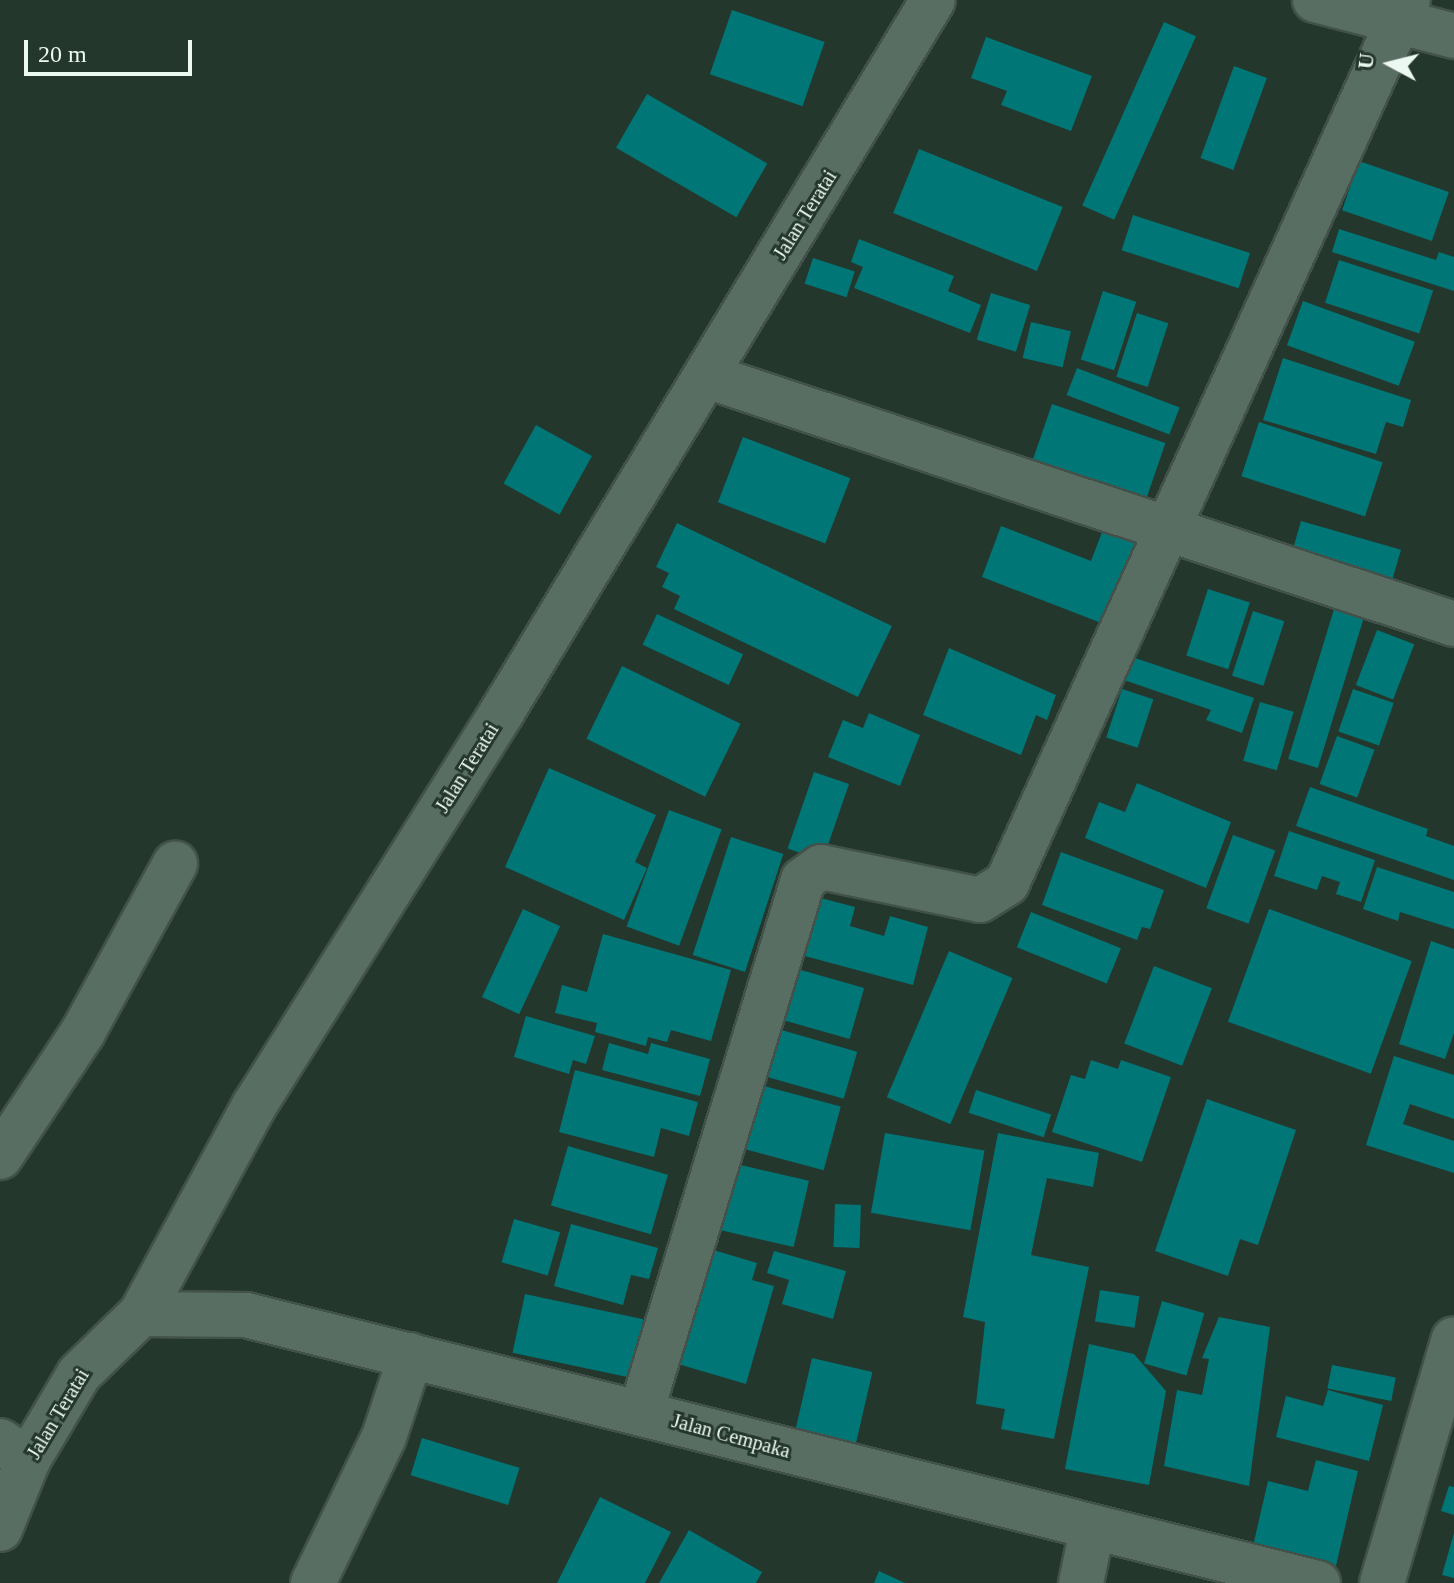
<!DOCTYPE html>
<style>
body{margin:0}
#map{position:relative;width:1454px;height:1583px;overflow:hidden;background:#24372d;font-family:Georgia,serif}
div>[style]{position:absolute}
.building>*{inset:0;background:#017676;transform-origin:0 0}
.roads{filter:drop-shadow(2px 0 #42524a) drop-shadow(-2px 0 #42524a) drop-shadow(0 2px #42524a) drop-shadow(0 -2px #42524a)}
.minor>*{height:44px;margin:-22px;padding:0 22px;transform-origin:22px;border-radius:22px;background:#596e63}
.tertiary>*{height:44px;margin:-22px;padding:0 22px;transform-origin:22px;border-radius:22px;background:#596e63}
span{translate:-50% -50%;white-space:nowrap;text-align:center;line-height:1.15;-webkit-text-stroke:6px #24372d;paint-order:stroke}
.street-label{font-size:20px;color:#ecf8f2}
.north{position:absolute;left:1350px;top:24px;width:80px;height:80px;-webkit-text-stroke:6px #24372d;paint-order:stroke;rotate:277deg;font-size:22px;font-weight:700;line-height:32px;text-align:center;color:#ecf8f2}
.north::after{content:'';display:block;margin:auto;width:28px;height:36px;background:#ecf8f2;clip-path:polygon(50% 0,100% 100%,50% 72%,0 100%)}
.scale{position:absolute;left:24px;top:40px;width:168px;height:36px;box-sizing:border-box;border:4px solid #ecf8f2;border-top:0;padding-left:10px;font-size:24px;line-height:28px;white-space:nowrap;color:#ecf8f2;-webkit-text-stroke:6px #24372d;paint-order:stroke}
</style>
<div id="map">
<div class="building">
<i style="left:732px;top:10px;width:98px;height:68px;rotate:19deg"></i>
<i style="left:1164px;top:22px;width:35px;height:201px;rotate:24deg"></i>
<i style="clip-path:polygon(986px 37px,1092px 76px,1071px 131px,1001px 105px,1007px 91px,971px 78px)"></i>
<i style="left:1234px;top:66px;width:35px;height:98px;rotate:20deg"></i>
<i style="left:647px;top:94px;width:139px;height:62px;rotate:30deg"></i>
<i style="left:919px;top:149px;width:155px;height:69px;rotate:22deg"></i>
<i style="left:1359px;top:161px;width:95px;height:52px;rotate:19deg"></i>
<i style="left:1133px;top:215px;width:123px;height:37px;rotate:18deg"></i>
<i style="clip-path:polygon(1339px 229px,1436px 260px,1439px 252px,1454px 257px,1454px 291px,1332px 252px)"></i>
<i style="clip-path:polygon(859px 239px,954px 276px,948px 291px,981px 305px,970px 333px,854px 288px,863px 267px,851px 262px)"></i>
<i style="left:813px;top:258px;width:44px;height:27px;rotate:18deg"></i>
<i style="left:1339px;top:260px;width:99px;height:45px;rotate:18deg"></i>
<i style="left:1103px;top:291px;width:35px;height:72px;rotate:18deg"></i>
<i style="left:991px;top:293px;width:41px;height:49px;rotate:17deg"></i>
<i style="left:1303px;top:301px;width:119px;height:47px;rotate:20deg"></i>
<i style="left:1137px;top:313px;width:33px;height:67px;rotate:18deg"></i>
<i style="left:1031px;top:322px;width:41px;height:37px;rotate:13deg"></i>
<i style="clip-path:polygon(1283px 358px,1411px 400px,1403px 427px,1386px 422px,1376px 454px,1263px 420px)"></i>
<i style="left:1077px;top:368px;width:110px;height:29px;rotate:21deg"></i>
<i style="left:1052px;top:404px;width:120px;height:60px;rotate:19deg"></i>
<i style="left:1259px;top:422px;width:130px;height:57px;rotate:18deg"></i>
<i style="left:536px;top:425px;width:64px;height:67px;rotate:29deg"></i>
<i style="left:743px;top:437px;width:115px;height:70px;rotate:21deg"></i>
<i style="left:1301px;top:521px;width:104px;height:40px;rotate:16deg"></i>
<i style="clip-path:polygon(677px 523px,892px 626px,858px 697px,674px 609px,680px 596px,662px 587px,669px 573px,656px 567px)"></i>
<i style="clip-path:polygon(1001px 526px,1091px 561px,1104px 527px,1140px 542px,1109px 626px,982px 577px)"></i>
<i style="left:1208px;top:589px;width:44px;height:70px;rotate:18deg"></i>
<i style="left:1335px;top:606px;width:31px;height:160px;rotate:17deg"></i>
<i style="left:1253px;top:611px;width:33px;height:68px;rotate:18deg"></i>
<i style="left:657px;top:614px;width:95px;height:34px;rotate:25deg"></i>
<i style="left:1377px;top:630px;width:40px;height:59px;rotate:21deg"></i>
<i style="clip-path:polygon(949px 648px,1056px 695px,1047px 720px,1036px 715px,1021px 755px,923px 715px)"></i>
<i style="clip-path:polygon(1132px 657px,1254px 698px,1242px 733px,1206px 720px,1211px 710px,1124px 680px)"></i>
<i style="left:622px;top:666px;width:132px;height:81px;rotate:26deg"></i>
<i style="left:1122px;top:689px;width:33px;height:51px;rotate:18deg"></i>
<i style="left:1353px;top:689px;width:43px;height:45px;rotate:19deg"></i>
<i style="left:1260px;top:702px;width:35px;height:61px;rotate:16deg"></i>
<i style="clip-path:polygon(869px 713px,920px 735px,900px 786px,828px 757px,843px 720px,863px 728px)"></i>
<i style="left:1337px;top:736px;width:40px;height:51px;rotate:20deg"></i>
<i style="clip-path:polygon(549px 768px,656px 815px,635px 862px,647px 868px,624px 920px,505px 867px)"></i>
<i style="left:814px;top:772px;width:37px;height:81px;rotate:19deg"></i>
<i style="clip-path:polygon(1137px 783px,1231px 822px,1206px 888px,1085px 838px,1099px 802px,1125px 812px)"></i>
<i style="clip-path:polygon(1310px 787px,1428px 829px,1426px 836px,1454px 846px,1454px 880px,1296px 826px)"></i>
<i style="left:669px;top:810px;width:56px;height:124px;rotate:20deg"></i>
<i style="clip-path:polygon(1289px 831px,1375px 860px,1361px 902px,1336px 894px,1340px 882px,1322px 876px,1317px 890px,1274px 876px)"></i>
<i style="left:1233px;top:835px;width:45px;height:78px;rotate:20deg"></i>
<i style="left:731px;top:837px;width:55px;height:124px;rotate:18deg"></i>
<i style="clip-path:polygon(1061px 852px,1164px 890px,1150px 929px,1142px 927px,1137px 940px,1042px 905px)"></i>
<i style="clip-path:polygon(1377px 867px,1454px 892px,1454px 929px,1400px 912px,1398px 921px,1363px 909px)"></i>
<i style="clip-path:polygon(817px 897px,855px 907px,850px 926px,884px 936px,890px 916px,928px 927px,913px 985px,801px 955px)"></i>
<i style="left:523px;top:909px;width:41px;height:97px;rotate:25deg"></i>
<i style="left:1269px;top:909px;width:152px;height:120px;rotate:20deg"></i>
<i style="left:1031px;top:912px;width:97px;height:38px;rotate:22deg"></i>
<i style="clip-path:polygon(603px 934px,731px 970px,711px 1041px,671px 1030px,667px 1042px,648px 1037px,646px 1046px,595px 1032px,597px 1023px,555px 1013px,562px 985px,587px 992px)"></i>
<i style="clip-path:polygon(1431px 941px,1454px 949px,1454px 1033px,1445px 1059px,1399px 1044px)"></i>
<i style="left:949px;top:951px;width:69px;height:159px;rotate:23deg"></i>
<i style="left:1154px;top:966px;width:62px;height:83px;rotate:21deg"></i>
<i style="left:794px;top:968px;width:73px;height:53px;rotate:16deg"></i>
<i style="clip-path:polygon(526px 1016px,595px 1036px,586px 1064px,573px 1060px,569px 1074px,514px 1057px)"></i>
<i style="left:764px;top:1025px;width:97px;height:49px;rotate:16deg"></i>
<i style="clip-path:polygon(609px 1043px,648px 1054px,651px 1043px,710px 1059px,700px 1096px,602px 1070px)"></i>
<i style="clip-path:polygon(1394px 1056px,1454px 1075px,1454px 1119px,1410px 1104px,1403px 1124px,1454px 1141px,1454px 1173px,1366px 1145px)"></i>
<i style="clip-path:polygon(1091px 1060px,1118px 1069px,1121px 1060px,1171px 1077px,1142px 1162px,1052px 1132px,1071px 1075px,1085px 1079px)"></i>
<i style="clip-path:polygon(575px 1070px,698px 1102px,689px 1136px,661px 1128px,654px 1157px,559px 1132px)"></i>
<i style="left:749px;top:1082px;width:95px;height:66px;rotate:15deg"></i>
<i style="left:976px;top:1090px;width:79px;height:24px;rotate:18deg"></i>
<i style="clip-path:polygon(1207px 1099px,1296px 1130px,1258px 1245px,1240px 1239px,1228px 1276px,1155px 1251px)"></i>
<i style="left:885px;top:1133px;width:101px;height:81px;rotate:10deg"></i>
<i style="clip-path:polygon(998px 1133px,1099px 1153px,1093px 1187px,1047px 1178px,1031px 1255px,1089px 1267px,1054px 1439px,1001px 1429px,1005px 1409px,976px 1404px,985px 1322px,963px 1317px)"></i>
<i style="left:568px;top:1146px;width:104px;height:62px;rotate:16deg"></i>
<i style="left:732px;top:1163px;width:79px;height:68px;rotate:13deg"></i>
<i style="left:835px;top:1204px;width:26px;height:43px;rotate:2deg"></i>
<i style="left:514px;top:1219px;width:48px;height:45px;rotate:16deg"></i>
<i style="clip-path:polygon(571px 1224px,658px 1248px,649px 1279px,631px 1275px,623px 1305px,554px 1286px)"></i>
<i style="clip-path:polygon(710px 1249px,757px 1263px,752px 1280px,774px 1286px,746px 1384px,678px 1364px)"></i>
<i style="clip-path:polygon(774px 1251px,846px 1271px,833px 1319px,782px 1304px,789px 1280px,767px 1273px)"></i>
<i style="left:1100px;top:1290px;width:40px;height:32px;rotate:9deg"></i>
<i style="left:525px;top:1294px;width:121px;height:60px;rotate:12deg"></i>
<i style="left:1162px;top:1301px;width:44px;height:65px;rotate:16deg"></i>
<i style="clip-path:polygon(1219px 1317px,1270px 1327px,1249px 1486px,1164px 1466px,1177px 1390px,1202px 1395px,1209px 1359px,1202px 1358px)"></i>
<i style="clip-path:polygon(1089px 1344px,1134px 1354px,1166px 1391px,1149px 1485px,1065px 1469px)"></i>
<i style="left:812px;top:1358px;width:62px;height:81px;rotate:13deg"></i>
<i style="left:1332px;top:1365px;width:65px;height:24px;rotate:11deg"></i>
<i style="clip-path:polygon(1328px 1390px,1383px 1405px,1369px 1461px,1276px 1437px,1286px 1396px,1323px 1406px)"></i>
<i style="left:422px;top:1438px;width:102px;height:39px;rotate:17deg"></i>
<i style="clip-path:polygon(1316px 1460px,1358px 1471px,1336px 1566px,1253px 1546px,1268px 1481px,1308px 1491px)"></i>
<i style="clip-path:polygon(1449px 1486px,1454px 1487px,1454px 1515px,1441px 1511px)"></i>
<i style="clip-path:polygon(600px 1497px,671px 1532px,645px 1583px,557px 1583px)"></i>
<i style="clip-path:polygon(689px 1530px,762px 1572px,756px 1583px,659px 1583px)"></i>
<i style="clip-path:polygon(1454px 1533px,1454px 1578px,1442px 1575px)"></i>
<i style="clip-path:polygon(879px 1571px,905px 1583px,874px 1583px)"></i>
</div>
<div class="roads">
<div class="minor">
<i style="left:707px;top:376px;width:787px;rotate:18.37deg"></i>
<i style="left:0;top:1157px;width:150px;rotate:-56.4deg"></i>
<i style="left:83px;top:1032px;width:192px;rotate:-61.3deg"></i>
<i style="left:641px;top:1412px;width:556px;rotate:-73.06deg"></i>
<i style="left:803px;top:880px;width:22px;rotate:-36deg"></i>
<i style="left:821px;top:867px;width:162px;rotate:11.7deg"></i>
<i style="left:980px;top:900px;width:32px;rotate:-32deg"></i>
<i style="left:1007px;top:883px;width:970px;rotate:-65.58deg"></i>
<i style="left:0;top:1441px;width:34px;rotate:34deg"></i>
<i style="left:313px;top:1583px;width:162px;rotate:-64.1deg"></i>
<i style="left:384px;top:1437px;width:86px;rotate:-71.8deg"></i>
<i style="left:1081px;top:1583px;width:54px;rotate:-78.3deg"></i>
<i style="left:1382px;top:1583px;width:254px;rotate:-73.6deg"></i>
</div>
<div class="tertiary">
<i style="left:1315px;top:0;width:144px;rotate:14.5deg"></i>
<i style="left:141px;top:1314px;width:105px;rotate:0.5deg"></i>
<i style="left:246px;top:1315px;width:1105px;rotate:14.04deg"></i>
<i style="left:0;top:1529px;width:74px;rotate:-67.9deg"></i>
<i style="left:28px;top:1460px;width:100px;rotate:-59.3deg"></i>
<i style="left:79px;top:1374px;width:86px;rotate:-44.1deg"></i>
<i style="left:141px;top:1314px;width:237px;rotate:-61.5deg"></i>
<i style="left:254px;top:1106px;width:466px;rotate:-57.8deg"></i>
<i style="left:502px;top:712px;width:832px;rotate:-58.81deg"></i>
</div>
</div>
<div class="street-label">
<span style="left:805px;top:215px;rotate:-58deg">Jalan Teratai</span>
<span style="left:467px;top:768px;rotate:-58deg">Jalan Teratai</span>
<span style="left:58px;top:1414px;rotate:-59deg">Jalan Teratai</span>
<span style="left:731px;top:1436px;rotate:15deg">Jalan Cempaka</span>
</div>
<div class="north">U</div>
<div class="scale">20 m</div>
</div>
